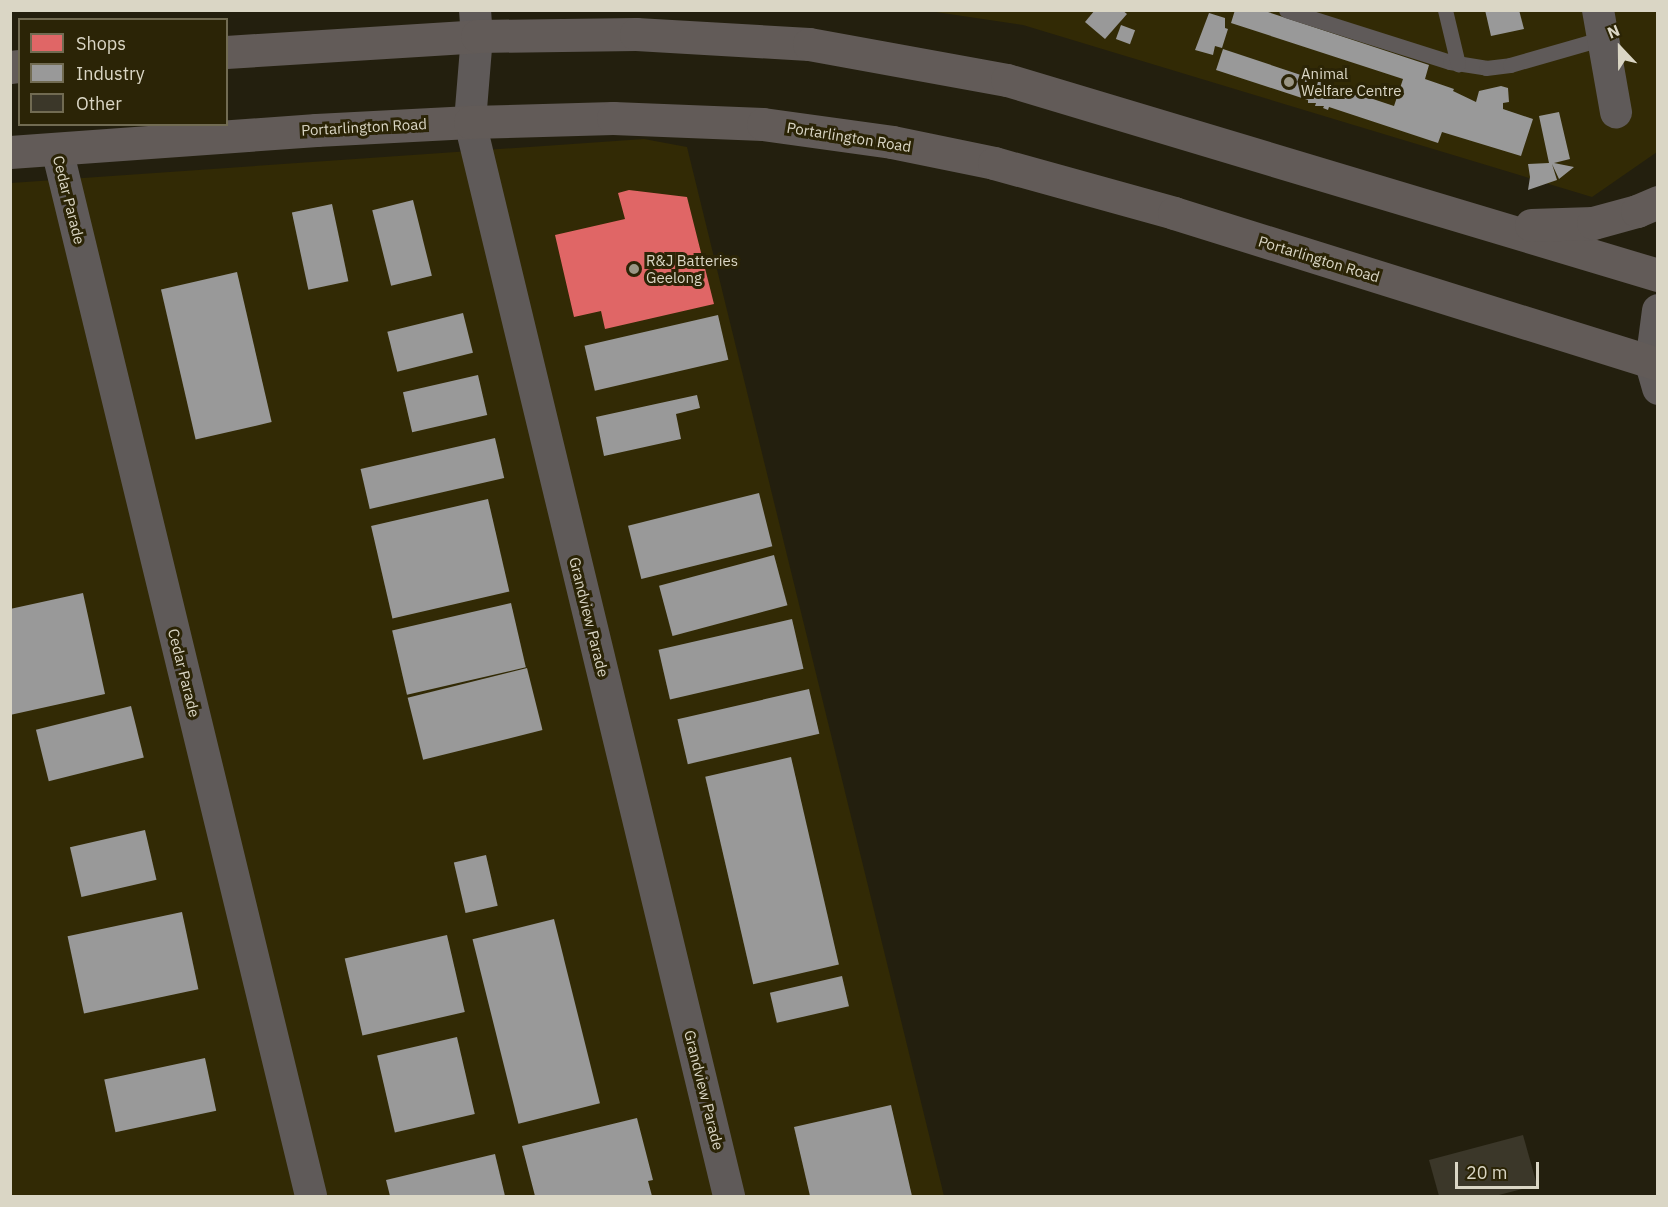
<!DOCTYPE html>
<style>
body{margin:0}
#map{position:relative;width:1668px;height:1207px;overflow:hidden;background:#231f0e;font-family:"IBM Plex Sans",sans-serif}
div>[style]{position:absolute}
.built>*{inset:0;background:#322a05}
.shops>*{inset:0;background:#e06666}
.industry>*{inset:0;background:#999;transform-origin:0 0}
.building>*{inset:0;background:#3b3729}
.service>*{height:15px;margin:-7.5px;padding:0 7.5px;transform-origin:7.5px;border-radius:7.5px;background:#5f5a59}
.minor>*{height:32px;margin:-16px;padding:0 16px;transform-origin:16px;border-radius:16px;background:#5f5a59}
.tertiary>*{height:33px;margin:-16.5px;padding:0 16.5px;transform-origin:16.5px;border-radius:16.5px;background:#5f5a59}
.secondary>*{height:33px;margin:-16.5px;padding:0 16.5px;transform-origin:16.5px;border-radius:16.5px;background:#625b58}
.dots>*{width:16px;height:16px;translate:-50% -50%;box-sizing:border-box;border:3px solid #2b2406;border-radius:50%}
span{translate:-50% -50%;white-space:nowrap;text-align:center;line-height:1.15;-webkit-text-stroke:6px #2b2406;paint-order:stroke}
.poi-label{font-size:15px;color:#dad6c5}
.left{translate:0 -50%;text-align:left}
.street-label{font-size:15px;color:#dad6c5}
.frame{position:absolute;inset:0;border:12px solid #dad6c5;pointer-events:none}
.legend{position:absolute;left:18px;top:18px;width:210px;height:108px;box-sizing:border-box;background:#2b2406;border:2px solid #716b52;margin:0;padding:8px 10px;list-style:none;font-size:18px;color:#dad6c5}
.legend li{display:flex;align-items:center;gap:12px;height:30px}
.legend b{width:30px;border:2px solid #716b52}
.north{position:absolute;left:1590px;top:18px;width:60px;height:60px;-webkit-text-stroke:4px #2b2406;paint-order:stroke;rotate:338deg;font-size:16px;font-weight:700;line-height:24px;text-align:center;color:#dad6c5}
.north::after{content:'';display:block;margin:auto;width:21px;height:27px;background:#dad6c5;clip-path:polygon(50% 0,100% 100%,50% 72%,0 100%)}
.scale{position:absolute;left:1455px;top:1162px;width:84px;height:27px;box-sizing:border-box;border:3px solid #dad6c5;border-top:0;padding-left:8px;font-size:18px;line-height:21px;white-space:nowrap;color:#dad6c5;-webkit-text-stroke:4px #2b2406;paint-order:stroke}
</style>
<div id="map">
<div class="built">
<i style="clip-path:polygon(929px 11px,1657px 11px,1657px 152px,1592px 197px,1023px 25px)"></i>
<i style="clip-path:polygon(644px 139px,687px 147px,944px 1196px,11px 1196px,11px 183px)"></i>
</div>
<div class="shops">
<i style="clip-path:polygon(629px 190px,687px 197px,714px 304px,605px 329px,601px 311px,574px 317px,555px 235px,625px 219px,618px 193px)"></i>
</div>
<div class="industry">
<i style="clip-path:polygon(1095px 10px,1122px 10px,1127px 14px,1105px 39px,1085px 22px)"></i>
<i style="clip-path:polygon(1235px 10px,1262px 10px,1429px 65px,1425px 79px,1454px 89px,1453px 91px,1476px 102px,1479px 91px,1501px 86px,1508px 88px,1509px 102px,1503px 103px,1503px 109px,1533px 119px,1521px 156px,1442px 132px,1438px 143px,1329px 107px,1328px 110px,1323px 108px,1324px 106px,1315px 106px,1316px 103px,1308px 103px,1308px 100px,1216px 70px,1223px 49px,1394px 106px,1403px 79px,1231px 23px)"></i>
<i style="clip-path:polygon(1485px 10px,1519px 10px,1524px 29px,1491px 36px)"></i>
<i style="clip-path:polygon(1209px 13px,1225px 18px,1225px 28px,1228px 29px,1222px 48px,1215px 46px,1213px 55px,1195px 50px)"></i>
<i style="left:1121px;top:25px;width:15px;height:15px;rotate:20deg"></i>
<i style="clip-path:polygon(1559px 112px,1570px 159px,1554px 163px,1574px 167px,1559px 179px,1552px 164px,1557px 180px,1528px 190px,1530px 177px,1528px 164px,1549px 163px,1539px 116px)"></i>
<i style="left:413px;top:200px;width:78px;height:42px;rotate:76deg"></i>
<i style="left:332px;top:204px;width:79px;height:41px;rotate:78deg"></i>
<i style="left:237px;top:272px;width:154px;height:78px;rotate:77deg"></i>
<i style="left:463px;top:313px;width:41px;height:78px;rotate:76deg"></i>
<i style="left:718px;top:315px;width:46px;height:137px;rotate:77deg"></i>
<i style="left:478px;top:375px;width:41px;height:77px;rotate:77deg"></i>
<i style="clip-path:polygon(697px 395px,700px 408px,676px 414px,681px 439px,604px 456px,596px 417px)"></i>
<i style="left:495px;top:438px;width:41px;height:138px;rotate:77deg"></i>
<i style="left:759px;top:493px;width:55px;height:135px;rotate:76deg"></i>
<i style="left:488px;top:499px;width:95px;height:120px;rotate:77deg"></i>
<i style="left:774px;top:555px;width:52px;height:119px;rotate:75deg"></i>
<i style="clip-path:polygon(83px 593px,105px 694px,10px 715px,10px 609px)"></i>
<i style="left:511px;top:603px;width:66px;height:122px;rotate:77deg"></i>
<i style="left:792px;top:619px;width:51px;height:137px;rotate:77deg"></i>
<i style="left:527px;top:668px;width:64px;height:123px;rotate:76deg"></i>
<i style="left:809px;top:689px;width:46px;height:135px;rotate:77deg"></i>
<i style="left:131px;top:706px;width:53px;height:98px;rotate:76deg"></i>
<i style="left:791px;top:757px;width:213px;height:88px;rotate:77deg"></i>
<i style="left:145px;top:830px;width:51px;height:77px;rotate:77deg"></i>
<i style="left:486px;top:855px;width:52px;height:33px;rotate:77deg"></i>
<i style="left:182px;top:912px;width:79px;height:117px;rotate:78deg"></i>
<i style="left:554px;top:919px;width:190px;height:84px;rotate:76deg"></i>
<i style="left:447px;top:935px;width:79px;height:105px;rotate:77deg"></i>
<i style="left:842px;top:976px;width:31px;height:74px;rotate:77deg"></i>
<i style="left:457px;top:1037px;width:79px;height:82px;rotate:77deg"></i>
<i style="left:205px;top:1058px;width:54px;height:103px;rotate:78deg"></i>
<i style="clip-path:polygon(891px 1105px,912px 1196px,810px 1196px,794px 1127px)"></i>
<i style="clip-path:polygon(637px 1118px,653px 1180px,648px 1181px,652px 1196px,535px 1196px,522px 1146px)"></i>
<i style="clip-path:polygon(495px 1154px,505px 1196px,390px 1196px,386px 1180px)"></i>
</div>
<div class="building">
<i style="clip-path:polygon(1523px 1135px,1537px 1185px,1495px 1196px,1439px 1196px,1429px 1160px)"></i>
</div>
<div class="service">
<i style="left:1286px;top:10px;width:172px;rotate:17.6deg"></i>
<i style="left:1450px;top:62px;width:36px;rotate:9deg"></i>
<i style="left:1486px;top:68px;width:24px;rotate:-7deg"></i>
<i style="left:1510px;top:65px;width:98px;rotate:-16deg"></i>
<i style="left:1445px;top:10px;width:56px;rotate:76.5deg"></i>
</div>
<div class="minor">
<i style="left:475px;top:10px;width:26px;rotate:86deg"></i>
<i style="left:477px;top:36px;width:86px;rotate:94.7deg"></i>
<i style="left:470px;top:122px;width:1105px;rotate:76.44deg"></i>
<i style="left:1598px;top:10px;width:104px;rotate:80deg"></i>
<i style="left:57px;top:149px;width:1077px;rotate:76.36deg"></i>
</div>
<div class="tertiary">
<i style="left:1658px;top:310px;width:53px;rotate:97.5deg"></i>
<i style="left:1651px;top:363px;width:26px;rotate:74deg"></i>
</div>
<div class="secondary">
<i style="left:226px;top:52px;width:252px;rotate:-3.6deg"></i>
<i style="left:477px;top:36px;width:159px;rotate:-0.7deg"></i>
<i style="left:636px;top:34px;width:173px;rotate:3.3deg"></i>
<i style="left:809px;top:44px;width:201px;rotate:10.3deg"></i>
<i style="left:1007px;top:80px;width:680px;rotate:16.68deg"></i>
<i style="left:10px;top:67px;width:10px;rotate:-6deg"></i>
<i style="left:10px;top:152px;width:307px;rotate:-4.1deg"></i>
<i style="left:316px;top:130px;width:154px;rotate:-3deg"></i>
<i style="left:470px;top:122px;width:143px;rotate:-1.6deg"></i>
<i style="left:613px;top:118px;width:150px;rotate:2.3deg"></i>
<i style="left:763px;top:124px;width:130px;rotate:7.9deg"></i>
<i style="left:892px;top:142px;width:104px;rotate:11.6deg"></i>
<i style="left:994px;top:163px;width:187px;rotate:15.5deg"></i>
<i style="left:1174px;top:213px;width:507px;rotate:17.33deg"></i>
<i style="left:1531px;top:225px;width:62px;rotate:-1.8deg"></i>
<i style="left:1593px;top:223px;width:46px;rotate:-15.3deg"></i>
<i style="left:1637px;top:211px;width:23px;rotate:-23deg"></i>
</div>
<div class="dots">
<i style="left:1289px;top:82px;background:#9a9685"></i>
<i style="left:634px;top:269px;background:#9a9685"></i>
</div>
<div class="poi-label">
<span class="left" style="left:1301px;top:82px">Animal<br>Welfare Centre</span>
<span class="left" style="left:646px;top:269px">R&amp;J Batteries<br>Geelong</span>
</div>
<div class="street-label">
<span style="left:364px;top:127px;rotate:-3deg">Portarlington Road</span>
<span style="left:849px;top:137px;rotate:9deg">Portarlington Road</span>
<span style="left:69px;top:200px;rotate:76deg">Cedar Parade</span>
<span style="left:1319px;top:259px;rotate:17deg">Portarlington Road</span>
<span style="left:589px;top:617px;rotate:76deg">Grandview Parade</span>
<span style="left:184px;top:673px;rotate:76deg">Cedar Parade</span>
<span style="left:704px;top:1090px;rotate:76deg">Grandview Parade</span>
</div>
<div class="frame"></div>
<ul class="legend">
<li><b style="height:16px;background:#e06666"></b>Shops</li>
<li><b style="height:16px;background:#999"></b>Industry</li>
<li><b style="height:16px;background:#3b3729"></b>Other</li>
</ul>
<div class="north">N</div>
<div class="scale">20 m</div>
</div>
